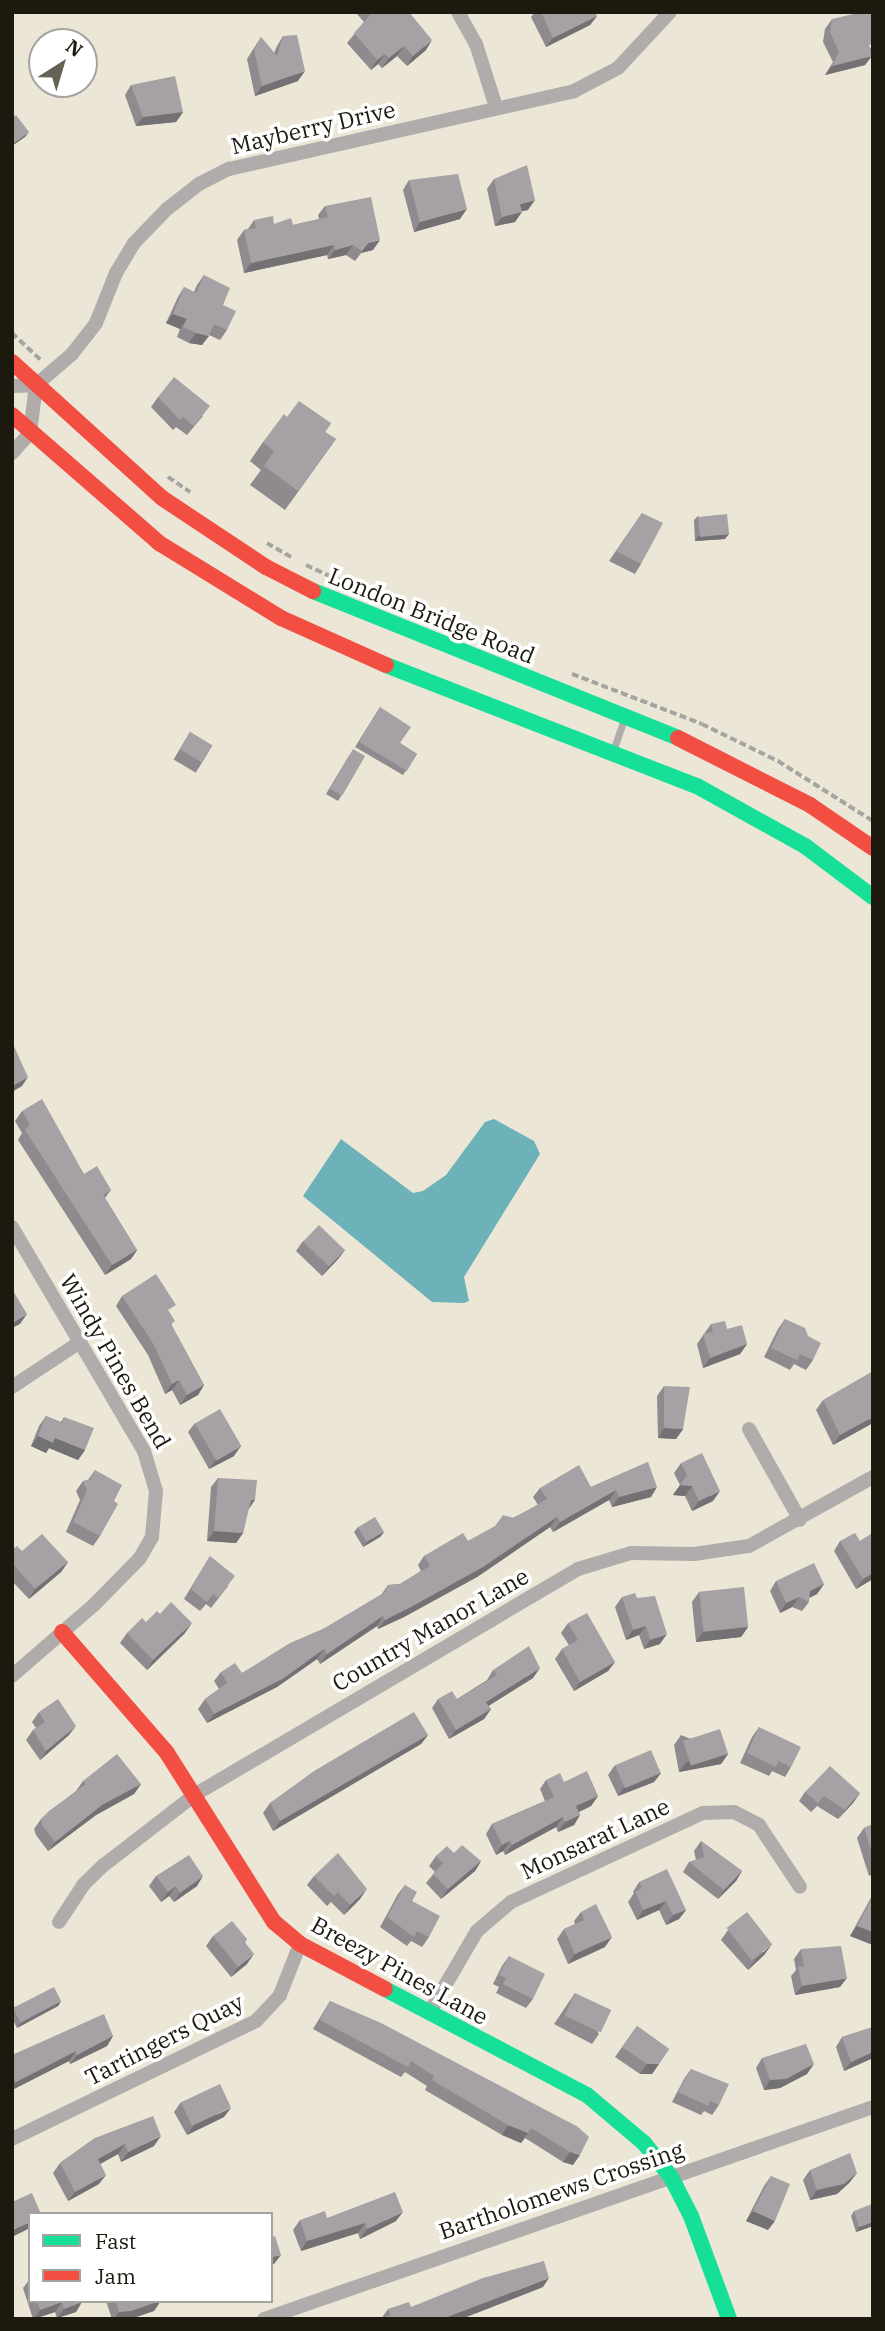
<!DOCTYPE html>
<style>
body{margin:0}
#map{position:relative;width:885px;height:2331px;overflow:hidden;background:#ece6d6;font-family:"IBM Plex Serif",serif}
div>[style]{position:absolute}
.water>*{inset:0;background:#6db2b9}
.path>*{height:3.5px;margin-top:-1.75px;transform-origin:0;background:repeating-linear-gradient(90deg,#a6a4a1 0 7px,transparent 0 10.5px)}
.lane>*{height:7px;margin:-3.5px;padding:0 3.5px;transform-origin:3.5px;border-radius:3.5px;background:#afacab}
.street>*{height:14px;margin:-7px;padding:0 7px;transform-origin:7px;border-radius:7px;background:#afacab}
.fast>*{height:16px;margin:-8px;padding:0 8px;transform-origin:8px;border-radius:8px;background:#16e098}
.jam>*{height:16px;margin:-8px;padding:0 8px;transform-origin:8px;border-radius:8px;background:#f24e42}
.wall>*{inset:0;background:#8f8a8e;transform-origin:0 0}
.shaded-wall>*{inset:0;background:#747174}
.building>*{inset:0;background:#a6a1a5;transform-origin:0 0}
span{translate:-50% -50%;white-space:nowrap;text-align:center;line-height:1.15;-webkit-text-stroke:7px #fff;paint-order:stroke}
.street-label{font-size:23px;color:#1d190f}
.frame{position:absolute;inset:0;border:14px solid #1d190f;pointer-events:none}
.legend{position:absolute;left:28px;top:2212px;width:245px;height:91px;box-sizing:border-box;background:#fff;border:2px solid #a5a39f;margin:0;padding:9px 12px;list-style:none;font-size:21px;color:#1d190f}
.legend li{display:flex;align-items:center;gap:14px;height:35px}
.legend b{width:35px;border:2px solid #a5a39f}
.north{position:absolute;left:28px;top:28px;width:70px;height:70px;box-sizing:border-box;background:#fff;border:2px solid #a5a39f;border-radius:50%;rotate:37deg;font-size:19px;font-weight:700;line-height:28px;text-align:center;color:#1d190f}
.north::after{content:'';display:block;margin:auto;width:24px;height:32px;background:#656155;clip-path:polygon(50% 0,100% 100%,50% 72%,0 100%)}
</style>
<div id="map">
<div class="water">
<i style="clip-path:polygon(494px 1119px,534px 1141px,540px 1154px,464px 1277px,469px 1301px,464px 1303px,432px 1302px,303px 1196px,341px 1139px,413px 1193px,423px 1191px,446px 1175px,485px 1122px)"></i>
</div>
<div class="path">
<i style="left:12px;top:333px;width:40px;rotate:43deg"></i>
<i style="left:168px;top:477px;width:27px;rotate:34deg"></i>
<i style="left:267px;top:543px;width:30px;rotate:30deg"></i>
<i style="left:306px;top:565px;width:60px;rotate:24.8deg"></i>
<i style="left:572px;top:674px;width:139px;rotate:21deg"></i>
<i style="left:702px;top:724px;width:85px;rotate:26deg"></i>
<i style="left:778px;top:761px;width:112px;rotate:32.3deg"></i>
</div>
<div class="lane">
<i style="left:613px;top:751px;width:36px;rotate:-71deg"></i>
</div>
<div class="street">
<i style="left:458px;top:12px;width:37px;rotate:61deg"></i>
<i style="left:476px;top:44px;width:66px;rotate:72.4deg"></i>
<i style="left:36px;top:385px;width:48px;rotate:-40.7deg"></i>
<i style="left:72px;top:354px;width:39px;rotate:-52deg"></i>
<i style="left:96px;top:323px;width:54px;rotate:-68.2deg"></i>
<i style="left:116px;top:273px;width:35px;rotate:-59deg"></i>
<i style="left:134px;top:243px;width:47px;rotate:-45.9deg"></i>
<i style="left:167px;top:209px;width:41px;rotate:-38deg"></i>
<i style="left:199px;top:184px;width:34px;rotate:-27deg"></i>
<i style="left:229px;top:169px;width:354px;rotate:-12.7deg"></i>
<i style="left:574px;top:91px;width:50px;rotate:-27.6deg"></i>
<i style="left:618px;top:68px;width:76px;rotate:-47.1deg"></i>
<i style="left:12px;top:386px;width:24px;rotate:-2deg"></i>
<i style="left:12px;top:453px;width:27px;rotate:-48deg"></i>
<i style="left:30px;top:433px;width:48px;rotate:-82.9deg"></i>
<i style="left:12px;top:1227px;width:260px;rotate:59.5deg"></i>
<i style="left:144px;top:1451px;width:42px;rotate:73.3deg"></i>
<i style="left:156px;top:1491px;width:46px;rotate:95deg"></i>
<i style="left:152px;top:1537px;width:24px;rotate:120deg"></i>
<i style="left:140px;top:1558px;width:64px;rotate:134.4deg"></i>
<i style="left:95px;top:1604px;width:110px;rotate:139.1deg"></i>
<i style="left:12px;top:1387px;width:82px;rotate:-33.5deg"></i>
<i style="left:749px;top:1429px;width:104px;rotate:60.7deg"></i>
<i style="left:59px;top:1922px;width:45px;rotate:-56.7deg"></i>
<i style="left:84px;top:1884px;width:28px;rotate:-44deg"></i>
<i style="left:104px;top:1865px;width:116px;rotate:-37.7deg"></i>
<i style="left:196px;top:1794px;width:443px;rotate:-30.5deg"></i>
<i style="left:578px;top:1569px;width:55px;rotate:-16.8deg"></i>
<i style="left:631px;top:1553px;width:63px;rotate:0.9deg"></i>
<i style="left:694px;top:1554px;width:56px;rotate:-8.3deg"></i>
<i style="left:749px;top:1546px;width:142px;rotate:-29.1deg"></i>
<i style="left:429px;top:2013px;width:95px;rotate:-59.7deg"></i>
<i style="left:477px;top:1931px;width:45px;rotate:-40.5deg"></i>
<i style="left:511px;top:1902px;width:212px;rotate:-24.9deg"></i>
<i style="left:703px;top:1813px;width:31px;rotate:-2deg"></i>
<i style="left:734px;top:1812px;width:28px;rotate:27deg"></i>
<i style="left:759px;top:1825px;width:74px;rotate:56.5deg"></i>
<i style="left:12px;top:2139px;width:271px;rotate:-25.8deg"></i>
<i style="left:256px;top:2021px;width:35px;rotate:-47deg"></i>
<i style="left:280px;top:1995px;width:55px;rotate:-68.6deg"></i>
<i style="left:264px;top:2319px;width:645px;rotate:-19.19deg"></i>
</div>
<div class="fast">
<i style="left:313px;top:591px;width:393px;rotate:21.9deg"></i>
<i style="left:386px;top:665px;width:334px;rotate:21.3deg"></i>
<i style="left:697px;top:786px;width:124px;rotate:29.1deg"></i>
<i style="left:805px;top:846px;width:85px;rotate:36.9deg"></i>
<i style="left:385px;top:1989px;width:228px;rotate:27.7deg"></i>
<i style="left:587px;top:2095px;width:75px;rotate:40.1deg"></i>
<i style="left:644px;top:2143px;width:43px;rotate:51.5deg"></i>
<i style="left:671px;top:2177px;width:44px;rotate:62.9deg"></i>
<i style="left:691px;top:2216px;width:110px;rotate:69.7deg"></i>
</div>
<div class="jam">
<i style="left:12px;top:362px;width:202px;rotate:42.2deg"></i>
<i style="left:162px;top:498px;width:125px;rotate:33.6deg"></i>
<i style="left:266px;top:567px;width:53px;rotate:27.1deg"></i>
<i style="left:12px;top:415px;width:195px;rotate:41deg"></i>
<i style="left:159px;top:543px;width:143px;rotate:31.6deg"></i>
<i style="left:281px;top:618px;width:115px;rotate:24.1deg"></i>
<i style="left:678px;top:738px;width:148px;rotate:26.9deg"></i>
<i style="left:810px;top:805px;width:76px;rotate:34.3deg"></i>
<i style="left:62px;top:1632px;width:160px;rotate:49deg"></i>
<i style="left:167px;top:1753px;width:200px;rotate:57.7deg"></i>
<i style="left:274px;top:1922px;width:34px;rotate:40deg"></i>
<i style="left:300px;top:1944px;width:96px;rotate:27.9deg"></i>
</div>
<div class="wall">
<i style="clip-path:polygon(358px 12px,409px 12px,426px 50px,407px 66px,397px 56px,382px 68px,378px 64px,371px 70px,347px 43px,364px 22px,357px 14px)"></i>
<i style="clip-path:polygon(535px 12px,594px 12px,597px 16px,590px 25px,546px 47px,531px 17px)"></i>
<i style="clip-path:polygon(832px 19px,873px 50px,865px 65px,825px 75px,833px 62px,823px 42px,825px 29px)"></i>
<i style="clip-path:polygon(283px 36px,298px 81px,255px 96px,247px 59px,261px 37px,274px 53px,277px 46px)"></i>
<i style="clip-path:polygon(131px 85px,183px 112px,176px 122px,136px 126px,125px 95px)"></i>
<i style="clip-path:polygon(494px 179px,528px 210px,522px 211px,515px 222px,495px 226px,487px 189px)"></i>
<i style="clip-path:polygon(409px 180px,460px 219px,414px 232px,403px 190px)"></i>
<i style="clip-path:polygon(325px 206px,373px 250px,361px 253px,355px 261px,346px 255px,328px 259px,327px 255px,244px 273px,237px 240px,244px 230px,248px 229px,254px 220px,274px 224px,293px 225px,319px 219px,318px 215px)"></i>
<i style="clip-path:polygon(204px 275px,223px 305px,227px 330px,220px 340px,209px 335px,202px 345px,189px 343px,177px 337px,180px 329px,166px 323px,178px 297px,184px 287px,194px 292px,197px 285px)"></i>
<i style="clip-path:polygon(158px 397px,203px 416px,187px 435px,176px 427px,173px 430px,151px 407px)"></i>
<i style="clip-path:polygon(331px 423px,325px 432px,336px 439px,285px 510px,250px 485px,261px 470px,250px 461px,263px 442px)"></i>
<i style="clip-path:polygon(642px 513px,641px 564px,635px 574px,609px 561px)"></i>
<i style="clip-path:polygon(698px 516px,725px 539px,695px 541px,694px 520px)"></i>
<i style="clip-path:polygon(380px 707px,400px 743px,417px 754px,403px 775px,355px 747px)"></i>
<i style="left:190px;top:732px;width:26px;height:32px;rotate:31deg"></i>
<i style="clip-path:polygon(350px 754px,341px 796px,338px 801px,326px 794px)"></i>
<i style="clip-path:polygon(22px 1111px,84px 1174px,111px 1190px,105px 1198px,137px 1250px,131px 1259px,105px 1275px,18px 1140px,22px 1133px,15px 1121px)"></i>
<i style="clip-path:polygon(303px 1241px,345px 1250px,338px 1259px,322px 1276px,296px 1251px)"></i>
<i style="clip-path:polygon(122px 1296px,170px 1313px,172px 1326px,204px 1385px,198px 1395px,180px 1405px,172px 1390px,165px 1394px,148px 1355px,116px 1306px)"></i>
<i style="clip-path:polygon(785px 1319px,813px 1360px,806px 1370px,794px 1364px,790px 1370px,764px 1357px,778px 1329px)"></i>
<i style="clip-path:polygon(711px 1324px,747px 1344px,740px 1354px,703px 1368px,697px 1344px)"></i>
<i style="clip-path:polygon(664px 1386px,683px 1429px,676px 1439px,658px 1438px,657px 1396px)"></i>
<i style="clip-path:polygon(823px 1400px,873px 1423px,833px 1445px,816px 1410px)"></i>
<i style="clip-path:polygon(46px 1416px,61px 1422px,64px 1417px,85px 1450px,78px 1460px,49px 1448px,46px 1453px,31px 1446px,39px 1426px)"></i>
<i style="clip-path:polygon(195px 1423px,234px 1456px,209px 1469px,188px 1432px)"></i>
<i style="clip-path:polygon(648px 1462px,651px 1497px,612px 1507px,609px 1500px,553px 1532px,550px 1527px,477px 1577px,404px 1617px,378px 1629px,377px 1626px,320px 1664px,317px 1659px,277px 1687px,207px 1723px,198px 1709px,205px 1699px,219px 1689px,214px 1681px,221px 1672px,242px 1673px,325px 1628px,381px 1595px,388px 1585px,400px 1584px,421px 1571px,418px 1565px,424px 1556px,468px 1541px,538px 1505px,533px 1497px,540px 1488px,591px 1487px)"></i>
<i style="clip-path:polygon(681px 1463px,713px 1501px,692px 1511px,685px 1496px,673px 1495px,680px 1485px,674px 1473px)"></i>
<i style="clip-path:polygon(95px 1470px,114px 1501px,100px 1536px,93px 1546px,66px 1532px,80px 1500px,76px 1491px,83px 1481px,88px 1480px)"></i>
<i style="clip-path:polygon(218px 1478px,248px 1510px,243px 1533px,236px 1543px,207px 1541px,211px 1487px)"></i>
<i style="clip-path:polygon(358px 1527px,384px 1532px,380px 1537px,363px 1547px,354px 1532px)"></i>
<i style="clip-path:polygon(873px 1533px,873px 1579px,856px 1589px,834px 1551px,840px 1541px,860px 1541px)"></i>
<i style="clip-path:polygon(12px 1550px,22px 1551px,68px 1562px,61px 1572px,29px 1599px,12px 1581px)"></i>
<i style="clip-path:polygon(210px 1556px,228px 1586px,211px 1608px,206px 1604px,200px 1611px,184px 1599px)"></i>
<i style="clip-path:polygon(776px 1581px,824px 1584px,817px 1594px,809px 1598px,809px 1602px,802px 1611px,792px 1607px,780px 1613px,770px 1591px)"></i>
<i style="clip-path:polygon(699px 1592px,748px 1627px,741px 1637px,696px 1642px,692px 1602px)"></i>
<i style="clip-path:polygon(622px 1597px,637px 1598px,660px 1644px,644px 1649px,639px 1635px,626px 1640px,615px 1607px)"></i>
<i style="clip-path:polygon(160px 1614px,185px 1633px,147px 1670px,120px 1643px,127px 1633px)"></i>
<i style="clip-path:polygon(568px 1623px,615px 1662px,608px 1671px,574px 1691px,555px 1659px,562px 1649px,569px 1645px,561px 1633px)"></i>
<i style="clip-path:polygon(493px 1670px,533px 1678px,488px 1706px,491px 1709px,484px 1719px,449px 1739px,432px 1708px,438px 1699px,457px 1699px,487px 1680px)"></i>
<i style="clip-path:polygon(39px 1712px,69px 1735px,40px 1760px,26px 1740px,33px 1730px,36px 1728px,32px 1722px)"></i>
<i style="clip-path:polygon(759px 1727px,791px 1767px,785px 1777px,772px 1771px,769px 1776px,740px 1763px,752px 1737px)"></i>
<i style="clip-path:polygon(428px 1735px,421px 1744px,273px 1831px,263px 1813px,270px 1803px)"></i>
<i style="clip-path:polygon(681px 1735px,728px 1754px,721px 1764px,679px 1772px,674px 1745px)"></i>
<i style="clip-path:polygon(615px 1765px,661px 1773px,654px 1782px,618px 1796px,608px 1775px)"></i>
<i style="clip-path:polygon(546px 1780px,564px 1782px,598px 1796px,591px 1806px,579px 1812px,580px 1815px,574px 1825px,558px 1832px,556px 1827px,505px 1855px,503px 1851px,496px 1855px,486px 1834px,492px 1824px,545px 1801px,540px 1789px)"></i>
<i style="clip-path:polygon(83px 1781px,141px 1784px,134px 1794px,96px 1815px,48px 1851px,36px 1835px,34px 1829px,41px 1819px,76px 1791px)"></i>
<i style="clip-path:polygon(805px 1792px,860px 1793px,853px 1803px,838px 1819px,817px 1806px,811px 1812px,799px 1801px)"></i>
<i style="clip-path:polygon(873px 1824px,873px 1874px,869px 1876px,857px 1838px,864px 1828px)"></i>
<i style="clip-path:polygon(701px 1841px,742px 1871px,736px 1881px,718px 1899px,683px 1872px,689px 1862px,696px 1860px,694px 1851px)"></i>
<i style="clip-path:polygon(454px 1853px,481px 1861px,475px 1871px,441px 1899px,426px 1883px,435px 1872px,429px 1866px,436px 1856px)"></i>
<i style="clip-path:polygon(156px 1876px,197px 1886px,174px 1902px,169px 1896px,161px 1902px,149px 1886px)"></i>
<i style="clip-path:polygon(314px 1876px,360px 1899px,344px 1915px,331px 1902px,327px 1906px,307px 1885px)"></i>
<i style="clip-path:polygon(639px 1882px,686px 1910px,679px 1919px,666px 1925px,659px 1910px,637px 1920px,628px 1902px,634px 1893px,633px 1892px)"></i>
<i style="clip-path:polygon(405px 1885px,429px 1937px,422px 1947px,411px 1941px,407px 1946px,380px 1927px,398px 1894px)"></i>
<i style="clip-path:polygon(873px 1894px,873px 1945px,850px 1936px)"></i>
<i style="clip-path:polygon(581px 1912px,605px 1947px,568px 1964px,557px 1939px,564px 1929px,575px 1924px,574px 1921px)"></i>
<i style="clip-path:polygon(728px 1930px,765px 1954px,748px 1970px,721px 1940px)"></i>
<i style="clip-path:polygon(213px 1936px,247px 1939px,245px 1942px,247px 1964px,231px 1977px,206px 1946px)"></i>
<i style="clip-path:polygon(801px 1949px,840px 1987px,795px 1995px,791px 1976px,796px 1970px,794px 1959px)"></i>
<i style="clip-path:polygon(509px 1956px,533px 1999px,526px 2008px,496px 1993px,499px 1987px,493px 1984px,502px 1966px)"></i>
<i style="clip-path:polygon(575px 1993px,599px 2034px,592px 2044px,554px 2024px)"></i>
<i style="clip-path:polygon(61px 2001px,58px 2006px,17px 2028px,12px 2018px,13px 2007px)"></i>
<i style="clip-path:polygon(330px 2001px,578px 2127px,573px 2165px,563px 2162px,525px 2138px,521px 2143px,502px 2135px,425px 2090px,427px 2086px,405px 2072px,401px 2077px,313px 2029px)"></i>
<i style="clip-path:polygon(637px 2026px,669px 2049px,652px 2074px,640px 2074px,615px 2057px)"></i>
<i style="clip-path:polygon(873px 2027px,873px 2058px,844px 2071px,836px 2047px,842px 2037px)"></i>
<i style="clip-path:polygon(113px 2036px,107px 2046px,70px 2064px,69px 2061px,12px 2090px,12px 2055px)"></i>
<i style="clip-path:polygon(762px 2058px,807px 2074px,780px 2088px,764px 2090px,756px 2068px)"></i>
<i style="clip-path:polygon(691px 2069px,719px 2105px,712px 2115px,704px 2111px,701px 2115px,672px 2102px,684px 2079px)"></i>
<i style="clip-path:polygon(181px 2102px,224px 2117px,187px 2135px,174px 2112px)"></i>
<i style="clip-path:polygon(95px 2138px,154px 2146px,121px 2162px,118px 2154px,100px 2164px,99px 2184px,68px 2201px,53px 2173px,60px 2163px)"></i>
<i style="clip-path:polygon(810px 2170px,850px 2182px,837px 2194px,810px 2200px,803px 2180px)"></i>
<i style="clip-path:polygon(771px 2176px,768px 2230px,746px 2221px,764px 2186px)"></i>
<i style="clip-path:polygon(854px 2211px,873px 2226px,856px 2232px,851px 2216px)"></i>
<i style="clip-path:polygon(327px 2218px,396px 2221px,360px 2239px,358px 2233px,301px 2251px,293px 2230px,300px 2220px)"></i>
<i style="clip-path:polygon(30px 2279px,30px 2301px,82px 2301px,76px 2312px,57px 2318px,55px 2312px,33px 2319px,23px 2288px)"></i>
<i style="clip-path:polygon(543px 2287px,461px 2319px,381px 2319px,388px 2309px,411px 2307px)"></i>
<i style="clip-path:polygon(106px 2301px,162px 2301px,160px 2302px,154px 2311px,130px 2319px,112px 2319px)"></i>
</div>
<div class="shaded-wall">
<i style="clip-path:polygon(597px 16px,590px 25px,546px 47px,553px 38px)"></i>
<i style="clip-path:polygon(432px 40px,426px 50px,407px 66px,413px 56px)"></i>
<i style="clip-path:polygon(404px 46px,397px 56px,382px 68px,389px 58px)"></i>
<i style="clip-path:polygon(385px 54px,378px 64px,371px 70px,377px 60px)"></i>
<i style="clip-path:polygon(872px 56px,865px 65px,825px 75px,832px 66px)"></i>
<i style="clip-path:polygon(305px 71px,298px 81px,255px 96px,262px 86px)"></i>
<i style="clip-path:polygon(183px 112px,176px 122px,136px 126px,143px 117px)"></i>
<i style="clip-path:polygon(29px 132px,25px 137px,12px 146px,12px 144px)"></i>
<i style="clip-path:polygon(535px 200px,528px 210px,513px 213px,520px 204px)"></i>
<i style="clip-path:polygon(467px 209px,460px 219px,414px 232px,420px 222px)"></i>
<i style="clip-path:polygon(522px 212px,515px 222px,495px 226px,502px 217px)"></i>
<i style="clip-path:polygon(380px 240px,373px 250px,361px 253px,355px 261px,368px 243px)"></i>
<i style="clip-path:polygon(334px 245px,327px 255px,244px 273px,251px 263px)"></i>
<i style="clip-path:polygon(353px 245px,346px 255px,328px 259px,335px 250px)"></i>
<i style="clip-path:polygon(173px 314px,187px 319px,180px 329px,166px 323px)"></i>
<i style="clip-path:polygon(196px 333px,209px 336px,202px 345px,189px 343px)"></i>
<i style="clip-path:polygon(729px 534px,725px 539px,695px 541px,698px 536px)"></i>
<i style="clip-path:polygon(28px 1077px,22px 1086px,12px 1092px,12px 1086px)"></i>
<i style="clip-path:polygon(137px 1250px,131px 1259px,105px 1275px,112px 1265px)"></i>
<i style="clip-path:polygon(345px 1250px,338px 1259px,322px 1276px,329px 1266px)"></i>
<i style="clip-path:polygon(27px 1314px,20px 1324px,12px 1328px,12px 1323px)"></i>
<i style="clip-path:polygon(747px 1344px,740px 1354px,703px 1368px,710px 1358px)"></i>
<i style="clip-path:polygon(179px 1380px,172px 1390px,165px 1394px,172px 1384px)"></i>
<i style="clip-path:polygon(204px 1385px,198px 1395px,180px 1405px,187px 1395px)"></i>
<i style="clip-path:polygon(873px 1417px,873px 1423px,833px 1445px,840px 1435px)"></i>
<i style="clip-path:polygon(664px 1428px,683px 1429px,676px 1439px,658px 1438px)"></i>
<i style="clip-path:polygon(38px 1436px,55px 1438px,85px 1450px,78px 1460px,49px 1448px,46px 1453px,31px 1446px)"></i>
<i style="clip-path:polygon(241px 1446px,234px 1456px,209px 1469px,216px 1459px)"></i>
<i style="clip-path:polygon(680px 1485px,692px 1486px,685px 1496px,673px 1495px)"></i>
<i style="clip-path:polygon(657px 1487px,651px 1497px,612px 1507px,619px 1497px)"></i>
<i style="clip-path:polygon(616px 1490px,609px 1500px,553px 1532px,560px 1522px)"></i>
<i style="clip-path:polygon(720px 1491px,713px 1501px,692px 1511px,699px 1501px)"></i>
<i style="clip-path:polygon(251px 1500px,255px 1500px,248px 1510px)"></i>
<i style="clip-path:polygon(557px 1517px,550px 1527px,477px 1577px,404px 1617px,378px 1629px,385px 1620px)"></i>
<i style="clip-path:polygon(214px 1531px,243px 1533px,236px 1543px,207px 1541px)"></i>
<i style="clip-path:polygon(384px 1532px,380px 1537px,363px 1547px,367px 1542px)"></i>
<i style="clip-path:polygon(68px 1562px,61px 1572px,29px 1599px,35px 1589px)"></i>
<i style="clip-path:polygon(873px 1573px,873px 1579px,856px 1589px,863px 1579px)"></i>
<i style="clip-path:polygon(824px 1584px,817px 1594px,803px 1601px,810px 1591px)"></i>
<i style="clip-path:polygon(799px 1597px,792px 1607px,780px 1613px,786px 1603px)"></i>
<i style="clip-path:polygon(383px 1616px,377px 1626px,320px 1664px,327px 1654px)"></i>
<i style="clip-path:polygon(192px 1623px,185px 1633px,147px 1670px,153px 1660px)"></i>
<i style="clip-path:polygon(646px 1626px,639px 1635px,626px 1640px,633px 1630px)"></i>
<i style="clip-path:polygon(748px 1627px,741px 1637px,696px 1642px,703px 1632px)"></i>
<i style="clip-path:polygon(667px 1634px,660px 1644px,644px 1649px,650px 1640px)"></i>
<i style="clip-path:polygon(324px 1649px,317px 1659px,277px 1687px,207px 1723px,214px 1714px)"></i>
<i style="clip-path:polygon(615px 1662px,608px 1671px,574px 1691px,580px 1682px)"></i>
<i style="clip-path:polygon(540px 1668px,533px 1678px,479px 1712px,486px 1702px)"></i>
<i style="clip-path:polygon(491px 1709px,484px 1719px,449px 1739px,456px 1730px)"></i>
<i style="clip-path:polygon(76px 1726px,69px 1735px,40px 1760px,46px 1751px)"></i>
<i style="clip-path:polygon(428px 1735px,421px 1744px,273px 1831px,280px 1821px)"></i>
<i style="clip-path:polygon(728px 1754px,721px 1764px,679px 1772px,686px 1762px)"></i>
<i style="clip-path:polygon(661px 1773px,654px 1782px,618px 1796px,624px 1787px)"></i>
<i style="clip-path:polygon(141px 1784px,134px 1794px,96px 1815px,48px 1851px,55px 1842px,102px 1805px)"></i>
<i style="clip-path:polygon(860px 1793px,853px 1803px,838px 1819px,845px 1810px)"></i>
<i style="clip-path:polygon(598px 1796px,591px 1806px,570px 1816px,576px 1806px)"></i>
<i style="clip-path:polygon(580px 1815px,574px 1825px,558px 1832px,565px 1822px)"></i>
<i style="clip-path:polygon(563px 1817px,556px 1827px,505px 1855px,512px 1845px)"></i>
<i style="clip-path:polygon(510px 1841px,503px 1851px,496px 1855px,502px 1845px)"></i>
<i style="clip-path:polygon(481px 1861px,475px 1871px,441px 1899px,448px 1889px)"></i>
<i style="clip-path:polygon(742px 1871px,736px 1881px,718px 1899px,724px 1890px)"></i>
<i style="clip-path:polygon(203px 1876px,197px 1886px,174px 1902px,180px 1893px)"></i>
<i style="clip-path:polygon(176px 1886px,169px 1896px,161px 1902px,168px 1892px)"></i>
<i style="clip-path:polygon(367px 1889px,360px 1899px,344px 1915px,350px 1905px)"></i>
<i style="clip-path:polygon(666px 1901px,659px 1910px,637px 1920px,643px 1910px)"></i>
<i style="clip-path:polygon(686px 1910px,679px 1919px,666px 1925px,673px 1915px)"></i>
<i style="clip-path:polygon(857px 1926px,873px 1932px,873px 1945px,850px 1936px)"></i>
<i style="clip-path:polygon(612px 1937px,605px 1947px,568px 1964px,575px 1954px)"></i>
<i style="clip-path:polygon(772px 1944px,765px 1954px,748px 1970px,755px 1960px)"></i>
<i style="clip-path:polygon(254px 1954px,247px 1964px,231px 1977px,238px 1967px)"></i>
<i style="clip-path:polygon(847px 1978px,840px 1987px,795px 1995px,802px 1986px)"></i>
<i style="clip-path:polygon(61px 2001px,58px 2006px,17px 2028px,21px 2023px)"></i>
<i style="clip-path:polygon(113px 2036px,107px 2046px,70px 2064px,77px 2055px)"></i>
<i style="clip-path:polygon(76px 2051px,69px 2061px,12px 2090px,12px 2087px,16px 2082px)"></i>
<i style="clip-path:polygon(873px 2052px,873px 2058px,844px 2071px,851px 2062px)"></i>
<i style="clip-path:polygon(647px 2064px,659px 2064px,652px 2074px,640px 2074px)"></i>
<i style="clip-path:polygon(814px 2064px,807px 2074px,780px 2088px,764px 2090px,770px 2080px)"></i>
<i style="clip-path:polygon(231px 2108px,224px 2117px,187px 2135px,194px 2125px)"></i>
<i style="clip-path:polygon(508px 2125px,528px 2133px,521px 2143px,502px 2135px)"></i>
<i style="clip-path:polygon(161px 2136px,154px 2146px,121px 2162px,128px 2152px)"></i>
<i style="clip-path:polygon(125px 2144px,118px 2154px,91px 2169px,98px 2159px)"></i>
<i style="clip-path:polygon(570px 2152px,580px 2155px,573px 2165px,563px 2162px)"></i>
<i style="clip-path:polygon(857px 2173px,850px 2182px,837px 2194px,810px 2200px,817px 2190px)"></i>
<i style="clip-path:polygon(106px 2175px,99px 2184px,68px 2201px,75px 2192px)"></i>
<i style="clip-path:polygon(753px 2211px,775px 2221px,768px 2230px,746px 2221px)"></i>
<i style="clip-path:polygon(403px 2212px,396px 2221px,360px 2239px,367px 2229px)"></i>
<i style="clip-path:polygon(30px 2222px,30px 2228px,12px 2237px,12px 2230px)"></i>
<i style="clip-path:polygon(873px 2222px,873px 2226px,856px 2232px,859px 2227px)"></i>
<i style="clip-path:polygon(365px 2223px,358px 2233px,301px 2251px,307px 2241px)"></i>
<i style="clip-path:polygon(281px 2255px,274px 2264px,271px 2265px,271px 2257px)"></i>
<i style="clip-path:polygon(549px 2278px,543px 2287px,461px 2319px,442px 2319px)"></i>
<i style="clip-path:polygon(154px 2301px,162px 2301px,160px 2302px,154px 2311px,130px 2319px,114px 2319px,119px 2312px)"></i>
<i style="clip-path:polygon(62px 2302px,55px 2312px,34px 2319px,40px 2310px)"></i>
<i style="clip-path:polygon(82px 2302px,76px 2312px,57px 2318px,64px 2309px)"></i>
</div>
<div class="building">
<i style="clip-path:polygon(371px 12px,409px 12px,432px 40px,413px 56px,404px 46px,389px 58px,385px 54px,377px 60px,354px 33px,372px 13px)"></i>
<i style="clip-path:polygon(541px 12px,594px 12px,597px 16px,553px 38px)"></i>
<i style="clip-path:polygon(862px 12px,871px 12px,873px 22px,873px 44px,869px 45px,872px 56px,832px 66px,839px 52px,830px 32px,832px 19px)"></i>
<i style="clip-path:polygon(297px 35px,305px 71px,262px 86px,254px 50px,261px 37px,277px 56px,283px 36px)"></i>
<i style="clip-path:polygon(175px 76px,183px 112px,143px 117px,131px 85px)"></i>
<i style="clip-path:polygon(16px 115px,29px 132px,12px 144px,12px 118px)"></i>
<i style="clip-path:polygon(527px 165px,535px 200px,520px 204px,522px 212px,502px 217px,494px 179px)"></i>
<i style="clip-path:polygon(458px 174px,467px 209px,420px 222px,409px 180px)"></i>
<i style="clip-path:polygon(371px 197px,380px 240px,368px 243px,362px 251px,353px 245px,335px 250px,334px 245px,251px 263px,244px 230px,256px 228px,254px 220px,273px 216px,274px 224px,291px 218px,293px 225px,328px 217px,325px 206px)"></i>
<i style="clip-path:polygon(204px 275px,230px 288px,223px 305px,236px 311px,227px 330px,214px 324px,209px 336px,196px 333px,183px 327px,187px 319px,173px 314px,184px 287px,196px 293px)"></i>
<i style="clip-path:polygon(174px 377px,210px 406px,194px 426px,183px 417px,180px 420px,158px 397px)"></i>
<i style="clip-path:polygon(299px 401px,331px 423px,325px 432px,336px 439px,298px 491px,264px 466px,274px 451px,263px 442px,284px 414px,287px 417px)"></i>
<i style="clip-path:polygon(642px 513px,663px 523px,641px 564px,616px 551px)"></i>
<i style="left:727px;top:514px;width:20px;height:29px;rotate:84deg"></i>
<i style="clip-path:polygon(380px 707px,411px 727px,400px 743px,417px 754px,407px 771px,359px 742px)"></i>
<i style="left:190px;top:732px;width:26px;height:20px;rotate:31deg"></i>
<i style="left:353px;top:749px;width:14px;height:46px;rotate:30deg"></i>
<i style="clip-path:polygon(12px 1042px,28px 1077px,12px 1086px)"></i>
<i style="clip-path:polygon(42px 1099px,84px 1174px,97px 1166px,111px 1190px,103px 1195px,137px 1250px,112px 1265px,25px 1130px,30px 1124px,22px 1111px)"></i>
<i style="left:319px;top:1225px;width:36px;height:23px;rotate:44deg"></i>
<i style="clip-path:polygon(156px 1274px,176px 1305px,168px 1310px,175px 1321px,171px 1324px,204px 1385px,187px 1395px,179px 1380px,172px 1384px,154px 1345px,122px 1296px)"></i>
<i style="clip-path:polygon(12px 1289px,27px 1314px,12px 1323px)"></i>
<i style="clip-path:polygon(785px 1319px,805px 1328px,808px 1336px,821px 1343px,813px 1360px,800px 1354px,797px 1360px,771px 1348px)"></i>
<i style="clip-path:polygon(725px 1321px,727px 1329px,742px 1325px,747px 1344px,710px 1358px,703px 1334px,713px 1332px,711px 1324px)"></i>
<i style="clip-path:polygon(873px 1371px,873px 1417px,840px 1435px,823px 1400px)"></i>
<i style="clip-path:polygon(664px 1386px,690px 1387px,683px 1429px,664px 1428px)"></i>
<i style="left:220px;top:1409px;width:43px;height:29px;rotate:60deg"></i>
<i style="clip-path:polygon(46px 1416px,62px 1423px,64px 1417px,94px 1428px,85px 1450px,55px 1438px,53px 1443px,38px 1436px)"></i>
<i style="clip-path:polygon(702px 1453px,720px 1491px,699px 1501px,692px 1486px,680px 1485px,687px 1475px,681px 1463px)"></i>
<i style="clip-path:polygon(648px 1462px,657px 1487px,619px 1497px,616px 1490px,560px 1522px,557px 1517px,483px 1567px,411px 1607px,385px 1620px,383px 1616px,327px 1654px,324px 1649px,284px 1678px,214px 1714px,205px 1699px,227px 1683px,221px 1672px,235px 1663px,242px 1673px,290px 1643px,325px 1628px,385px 1592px,388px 1585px,400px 1584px,430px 1566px,424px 1556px,463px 1533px,468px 1541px,495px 1526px,503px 1515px,514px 1518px,547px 1499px,540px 1488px,579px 1465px,591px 1487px)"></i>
<i style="clip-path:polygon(95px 1470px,122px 1485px,114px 1501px,118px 1504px,100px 1536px,73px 1522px,87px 1490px,83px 1481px,90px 1480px)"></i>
<i style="clip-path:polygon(218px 1478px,257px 1480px,255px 1500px,251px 1500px,243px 1533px,214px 1531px)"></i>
<i style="left:375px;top:1517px;width:17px;height:20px;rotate:59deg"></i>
<i style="clip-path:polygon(855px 1533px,860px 1541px,873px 1533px,873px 1573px,863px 1579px,840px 1541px)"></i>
<i style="clip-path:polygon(42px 1534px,68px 1562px,35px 1589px,12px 1563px,12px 1550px,17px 1546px,22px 1551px)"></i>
<i style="clip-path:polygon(210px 1556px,235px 1576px,218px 1598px,213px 1594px,207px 1602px,191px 1589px)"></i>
<i style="clip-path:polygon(814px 1563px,824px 1584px,810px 1591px,809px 1602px,799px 1597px,786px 1603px,776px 1581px)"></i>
<i style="left:744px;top:1587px;width:40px;height:45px;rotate:84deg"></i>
<i style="clip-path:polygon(635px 1593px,637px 1598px,655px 1596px,667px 1634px,650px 1640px,646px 1626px,633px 1630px,622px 1597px)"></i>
<i style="clip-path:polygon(171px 1602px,192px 1623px,153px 1660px,127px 1633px,142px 1618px,146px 1622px,157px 1611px,160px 1614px)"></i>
<i style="clip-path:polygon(587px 1613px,615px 1662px,580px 1682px,562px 1649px,578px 1640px,568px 1623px)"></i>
<i style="clip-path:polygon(529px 1646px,540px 1668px,486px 1702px,491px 1709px,456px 1730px,438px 1699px,452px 1691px,457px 1699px,497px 1675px,493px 1670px)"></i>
<i style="clip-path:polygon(58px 1699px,76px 1726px,46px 1751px,33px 1730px,45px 1722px,39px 1712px)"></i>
<i style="clip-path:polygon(414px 1712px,428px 1735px,280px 1821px,270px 1803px,314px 1771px)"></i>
<i style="clip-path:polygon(759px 1727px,801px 1747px,791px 1767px,778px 1761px,776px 1767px,747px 1753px)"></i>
<i style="left:720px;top:1729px;width:26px;height:39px;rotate:72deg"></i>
<i style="left:651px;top:1750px;width:25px;height:39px;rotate:67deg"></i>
<i style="clip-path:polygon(117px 1754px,141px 1784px,102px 1805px,55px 1842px,42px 1825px,41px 1819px,49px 1811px,86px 1784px,83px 1781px)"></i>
<i style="clip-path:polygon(830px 1766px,860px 1793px,845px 1810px,824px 1796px,818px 1803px,805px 1792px)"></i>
<i style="clip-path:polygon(587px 1771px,598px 1796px,576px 1806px,580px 1815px,565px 1822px,563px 1817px,512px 1845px,510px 1841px,502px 1845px,492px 1824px,554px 1797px,546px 1780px,560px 1773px,564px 1782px)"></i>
<i style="clip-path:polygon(873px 1824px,873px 1857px,864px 1828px)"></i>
<i style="clip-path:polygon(701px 1841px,742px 1871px,724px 1890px,689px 1862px,704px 1857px)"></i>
<i style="clip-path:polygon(462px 1845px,481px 1861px,448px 1889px,433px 1874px,443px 1863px,436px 1856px,447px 1846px,454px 1853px)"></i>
<i style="clip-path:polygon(338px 1853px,367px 1889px,350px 1905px,338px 1892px,334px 1896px,314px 1876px)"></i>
<i style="clip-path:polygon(189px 1855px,203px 1876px,180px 1893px,176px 1886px,168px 1892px,156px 1876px)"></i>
<i style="clip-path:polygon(667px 1869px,686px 1910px,673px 1915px,666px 1901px,643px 1910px,635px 1892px,642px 1888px,639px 1882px)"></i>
<i style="clip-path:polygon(405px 1885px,417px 1892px,412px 1901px,440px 1916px,429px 1937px,417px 1931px,414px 1937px,387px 1917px)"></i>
<i style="clip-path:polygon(873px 1896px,873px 1932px,857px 1926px)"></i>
<i style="clip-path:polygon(596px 1904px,612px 1937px,575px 1954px,564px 1929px,584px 1920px,581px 1912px)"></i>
<i style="left:747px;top:1912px;width:41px;height:26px;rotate:52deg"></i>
<i style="clip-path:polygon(232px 1921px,247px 1939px,244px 1941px,254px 1954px,238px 1967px,213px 1936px)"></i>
<i style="clip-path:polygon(841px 1946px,847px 1978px,802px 1986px,798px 1967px,804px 1966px,801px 1949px)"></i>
<i style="clip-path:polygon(509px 1956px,545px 1974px,533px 1999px,503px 1984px,506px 1978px,499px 1975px)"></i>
<i style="left:54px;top:1987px;width:16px;height:46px;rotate:63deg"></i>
<i style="left:575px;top:1993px;width:40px;height:25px;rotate:25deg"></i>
<i style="clip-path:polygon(330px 2001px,381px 2023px,578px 2127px,589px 2137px,580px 2155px,570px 2152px,531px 2128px,528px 2133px,508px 2125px,432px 2080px,434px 2076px,411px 2061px,408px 2067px,320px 2020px)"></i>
<i style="clip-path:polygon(104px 2014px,113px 2036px,77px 2055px,76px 2051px,16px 2082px,12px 2074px,12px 2055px)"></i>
<i style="clip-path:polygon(637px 2026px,669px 2049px,659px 2064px,647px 2064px,622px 2047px)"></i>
<i style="clip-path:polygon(873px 2027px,873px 2052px,851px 2062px,842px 2037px)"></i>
<i style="clip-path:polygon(806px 2044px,814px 2064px,786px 2079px,770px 2080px,762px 2058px)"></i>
<i style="clip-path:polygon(691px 2069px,729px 2084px,719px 2105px,710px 2101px,708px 2106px,678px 2092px)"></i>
<i style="left:220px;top:2084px;width:26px;height:43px;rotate:65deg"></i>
<i style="clip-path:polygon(153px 2116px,161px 2136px,128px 2152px,125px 2144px,98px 2159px,106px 2175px,75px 2192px,60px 2163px,95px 2138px)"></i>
<i style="clip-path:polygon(850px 2153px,857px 2173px,844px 2184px,817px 2190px,810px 2170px)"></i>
<i style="clip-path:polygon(771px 2176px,790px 2184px,775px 2221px,753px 2211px)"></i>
<i style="clip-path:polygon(395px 2192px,403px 2212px,367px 2229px,365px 2223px,307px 2241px,300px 2220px,325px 2211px,327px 2218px)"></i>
<i style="clip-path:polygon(32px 2193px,41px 2214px,30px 2214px,30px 2222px,12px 2230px,12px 2202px)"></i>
<i style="clip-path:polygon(872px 2204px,873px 2222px,859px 2227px,854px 2211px)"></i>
<i style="clip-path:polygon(275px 2236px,281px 2255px,271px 2257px,271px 2237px)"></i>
<i style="clip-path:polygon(544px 2261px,549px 2278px,442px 2319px,382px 2319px,390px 2315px,388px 2309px,409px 2302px,411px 2307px,483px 2278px)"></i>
<i style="clip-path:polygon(37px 2301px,82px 2301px,82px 2302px,64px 2309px,62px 2302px,40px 2310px)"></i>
<i style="clip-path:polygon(116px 2301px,160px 2301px,131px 2311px,119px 2312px)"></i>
</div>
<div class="street-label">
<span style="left:313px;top:127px;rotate:-13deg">Mayberry Drive</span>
<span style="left:432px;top:615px;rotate:22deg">London Bridge Road</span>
<span style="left:116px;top:1361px;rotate:60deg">Windy Pines Bend</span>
<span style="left:430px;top:1629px;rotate:-30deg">Country Manor Lane</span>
<span style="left:595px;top:1838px;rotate:-25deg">Monsarat Lane</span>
<span style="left:400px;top:1970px;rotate:29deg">Breezy Pines Lane</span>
<span style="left:164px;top:2039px;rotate:-27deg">Tartingers Quay</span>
<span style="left:561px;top:2190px;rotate:-19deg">Bartholomews Crossing</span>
</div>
<div class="frame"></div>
<ul class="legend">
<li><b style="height:9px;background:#16e098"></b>Fast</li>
<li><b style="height:9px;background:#f24e42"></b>Jam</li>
</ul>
<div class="north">N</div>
</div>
